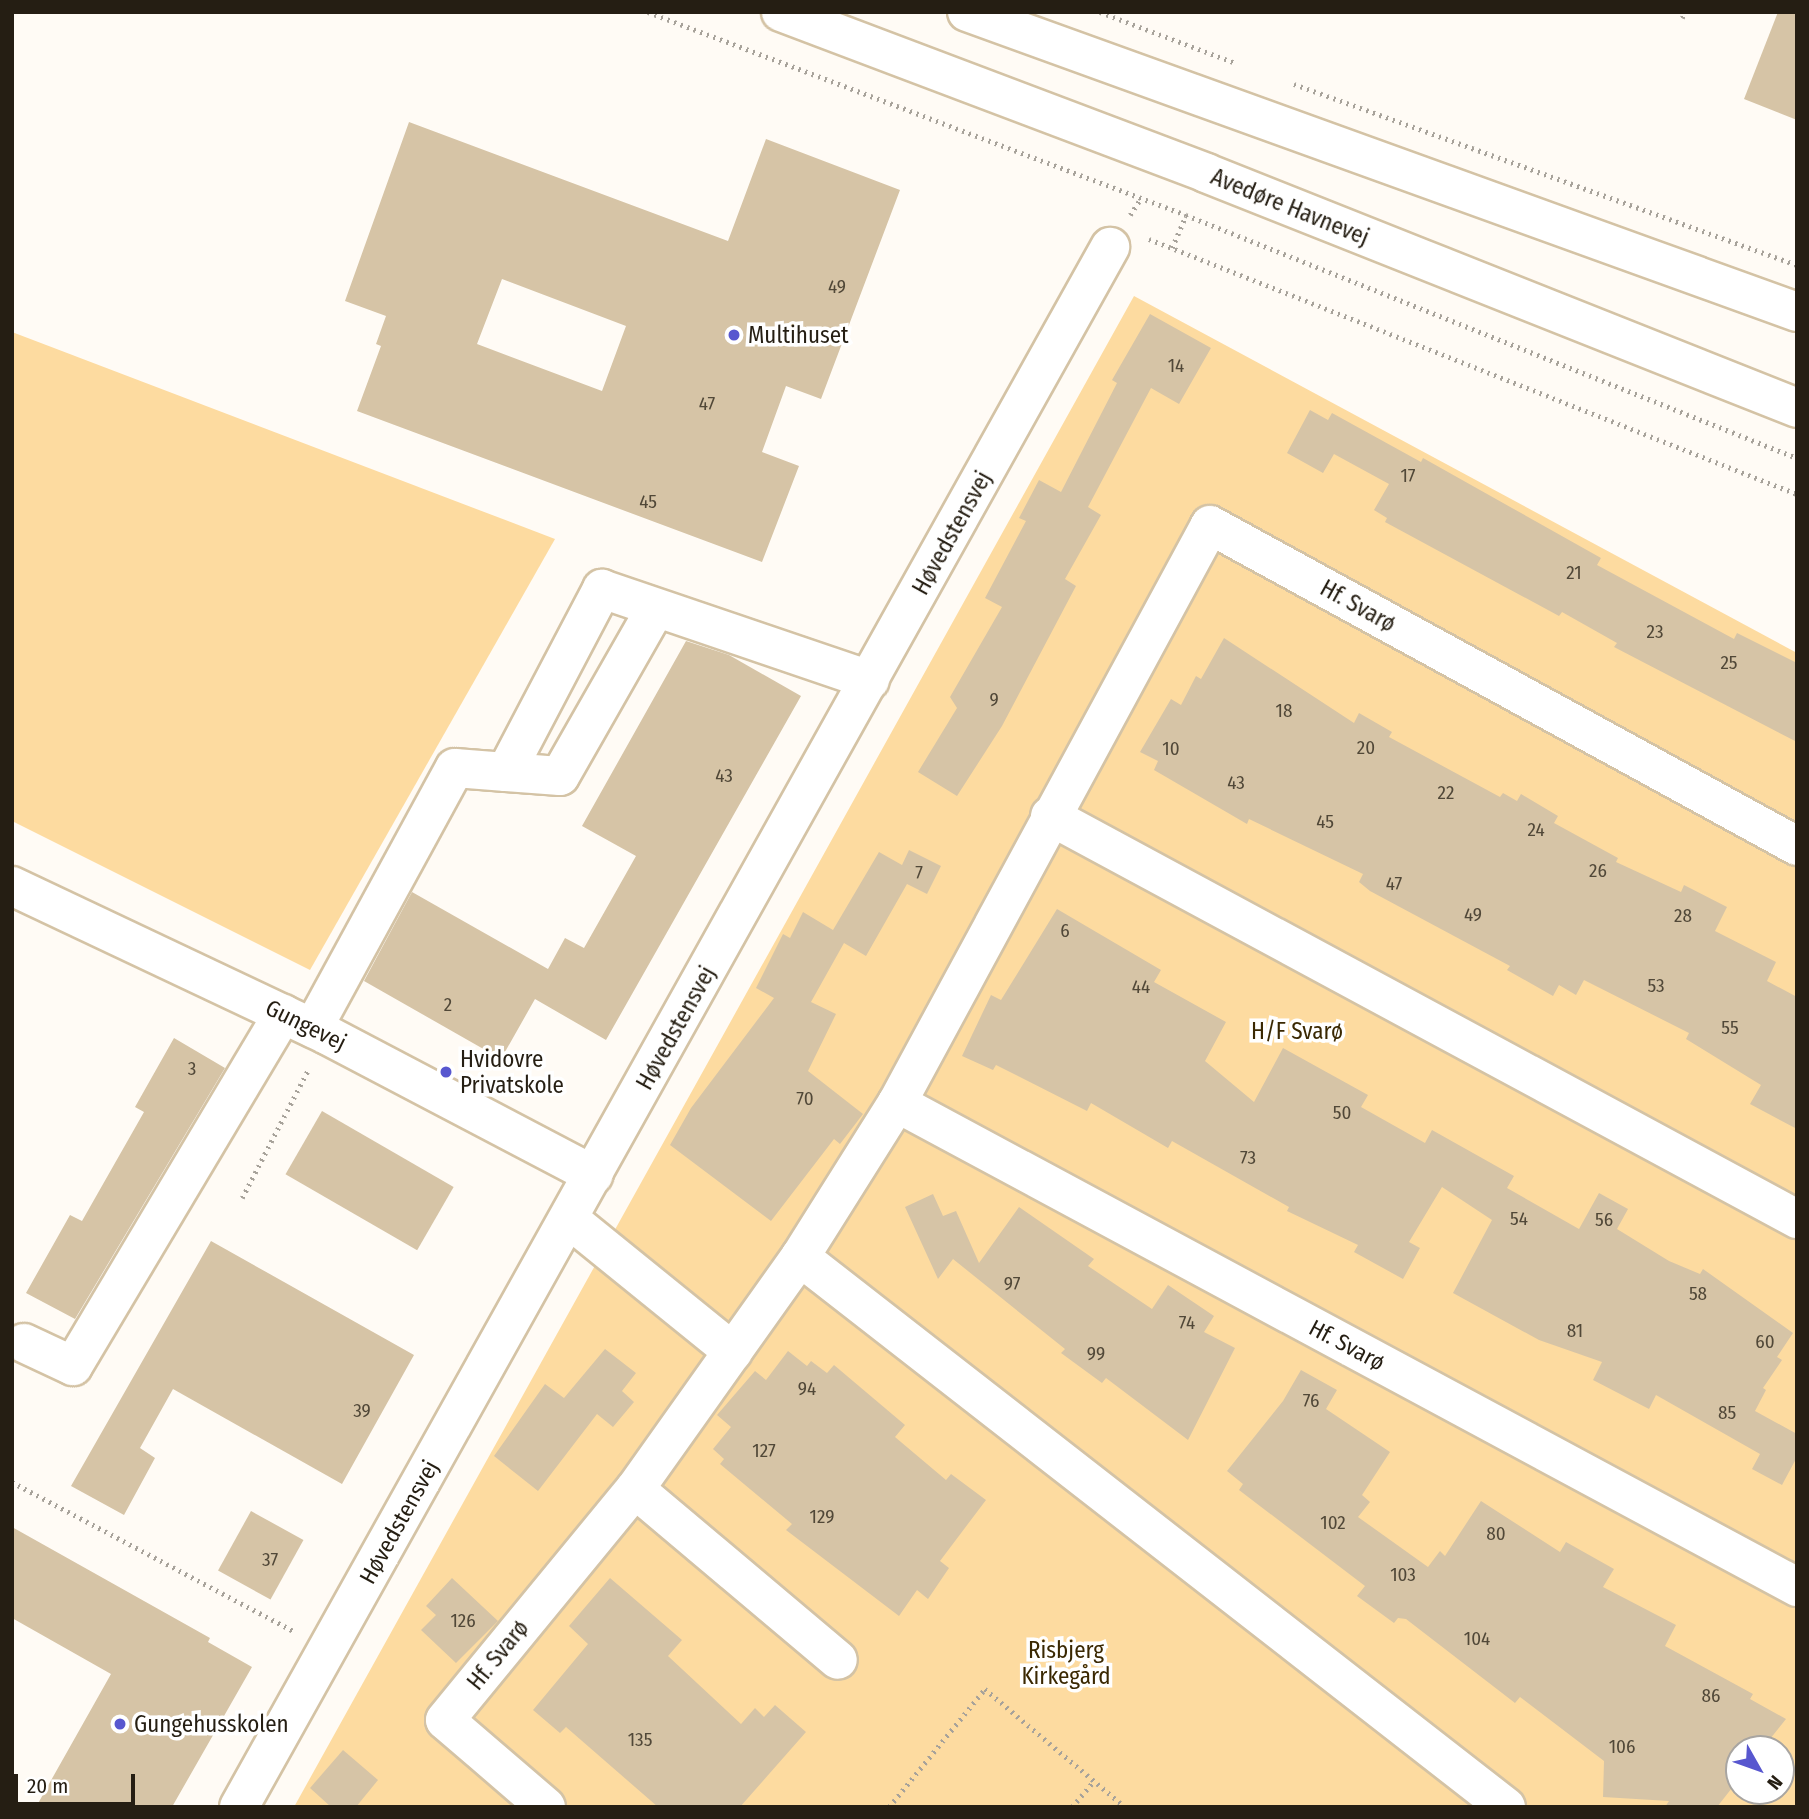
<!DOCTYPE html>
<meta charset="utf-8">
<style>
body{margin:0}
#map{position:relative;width:1809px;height:1819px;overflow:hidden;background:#fffbf5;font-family:"Fira Sans Condensed",sans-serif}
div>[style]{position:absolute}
.green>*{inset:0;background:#fddba0}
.building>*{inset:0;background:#d6c4a6;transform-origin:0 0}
.path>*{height:4.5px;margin-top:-2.25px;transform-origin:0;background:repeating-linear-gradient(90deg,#a7a29a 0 2px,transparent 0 7px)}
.roads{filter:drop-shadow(2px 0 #d4c3a5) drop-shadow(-2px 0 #d4c3a5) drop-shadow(0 2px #d4c3a5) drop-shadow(0 -2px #d4c3a5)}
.minor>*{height:38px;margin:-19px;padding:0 19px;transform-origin:19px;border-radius:19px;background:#fff}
.dots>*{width:19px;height:19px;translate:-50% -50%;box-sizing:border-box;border:4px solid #fff;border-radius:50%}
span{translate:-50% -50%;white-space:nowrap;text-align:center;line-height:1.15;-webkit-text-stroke:7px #fff;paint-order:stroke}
.number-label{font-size:19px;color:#514838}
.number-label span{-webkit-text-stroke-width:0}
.street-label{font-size:23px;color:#251e13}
.poi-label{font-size:23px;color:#251e13}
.left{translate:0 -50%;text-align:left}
.park-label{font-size:23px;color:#3a2802}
.frame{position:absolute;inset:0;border:14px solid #251e13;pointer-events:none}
.north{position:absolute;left:1725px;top:1735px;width:70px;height:70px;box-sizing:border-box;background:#fff;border:2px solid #a8a5a1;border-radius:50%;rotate:130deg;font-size:19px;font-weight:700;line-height:28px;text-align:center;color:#251e13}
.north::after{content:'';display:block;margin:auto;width:24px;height:32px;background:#5857cf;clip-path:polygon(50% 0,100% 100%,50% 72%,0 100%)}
.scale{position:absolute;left:14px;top:1774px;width:121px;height:32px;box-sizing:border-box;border:4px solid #251e13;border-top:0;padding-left:9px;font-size:21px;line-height:24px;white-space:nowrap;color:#251e13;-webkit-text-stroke:5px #fff;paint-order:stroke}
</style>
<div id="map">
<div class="green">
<i style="clip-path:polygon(evenodd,1134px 296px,1797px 653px,1797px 1807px,294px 1807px,1134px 296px,1739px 1749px,1781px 1749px,1781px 1791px,1739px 1791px,1739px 1749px)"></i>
<i style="clip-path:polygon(12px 332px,555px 539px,310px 970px,12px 821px)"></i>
</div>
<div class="building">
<i style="clip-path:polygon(1778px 12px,1797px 12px,1797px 120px,1744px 99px)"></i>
<i style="clip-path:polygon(evenodd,409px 122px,728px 241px,766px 139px,900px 190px,821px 399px,786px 386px,762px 452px,799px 466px,762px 562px,357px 411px,381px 346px,376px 344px,386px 316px,345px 301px,409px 122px,502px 279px,626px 326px,602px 391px,477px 344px,502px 279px)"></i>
<i style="clip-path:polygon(1150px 314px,1211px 348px,1179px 404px,1151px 388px,1088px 507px,1101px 515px,1065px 579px,1076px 586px,1002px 726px,957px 796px,918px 772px,957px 708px,950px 697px,1002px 607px,985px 598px,1026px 521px,1019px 518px,1039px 480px,1061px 492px,1117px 383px,1112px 380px)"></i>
<i style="clip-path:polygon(1310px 410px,1328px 420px,1332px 413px,1421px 462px,1423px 458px,1601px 558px,1597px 565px,1734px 639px,1737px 633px,1797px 663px,1797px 742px,1614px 647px,1617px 643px,1562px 612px,1559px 616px,1385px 522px,1387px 518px,1374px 510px,1389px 484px,1334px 454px,1323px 473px,1287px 453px)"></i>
<i style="clip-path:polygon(1224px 638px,1354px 723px,1359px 713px,1392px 732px,1389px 737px,1500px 797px,1503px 793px,1517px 801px,1521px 794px,1558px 816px,1554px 823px,1618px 858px,1616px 862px,1681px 892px,1684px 885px,1727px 907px,1715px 931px,1776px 962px,1767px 981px,1797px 997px,1797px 1129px,1750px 1104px,1761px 1085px,1686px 1039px,1689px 1033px,1584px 980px,1576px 995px,1559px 985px,1553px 996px,1507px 970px,1510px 966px,1370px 891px,1359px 882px,1363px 874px,1249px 819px,1247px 824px,1154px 770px,1158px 761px,1140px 752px,1171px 699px,1181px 705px,1196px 676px,1201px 679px)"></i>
<i style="clip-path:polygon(686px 641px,729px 655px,801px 696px,606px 1040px,535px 999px,501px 1059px,364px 981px,412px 892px,548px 969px,565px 938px,584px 948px,636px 856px,582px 826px)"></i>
<i style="clip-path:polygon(909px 850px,941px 866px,927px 894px,907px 884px,866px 956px,844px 943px,811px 1002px,836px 1014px,808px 1071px,863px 1114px,840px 1144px,834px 1139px,771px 1221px,670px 1145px,691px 1108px,774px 998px,756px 988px,783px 934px,790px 938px,803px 912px,833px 930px,879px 852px,902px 865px)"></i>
<i style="clip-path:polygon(1057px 909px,1161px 970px,1154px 982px,1226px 1022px,1205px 1061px,1254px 1102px,1283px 1048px,1368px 1095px,1361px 1107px,1425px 1143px,1432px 1130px,1514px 1176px,1507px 1188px,1579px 1229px,1599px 1193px,1628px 1209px,1617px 1229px,1669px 1261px,1700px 1274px,1703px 1269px,1793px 1333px,1777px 1357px,1782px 1360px,1763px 1388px,1766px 1390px,1755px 1411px,1797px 1434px,1797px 1457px,1782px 1485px,1752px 1469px,1760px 1454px,1656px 1395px,1649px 1409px,1593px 1380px,1602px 1362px,1539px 1340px,1453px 1293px,1492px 1220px,1442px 1187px,1409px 1242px,1420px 1248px,1403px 1279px,1354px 1252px,1358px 1245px,1287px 1211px,1289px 1207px,1172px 1141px,1168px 1148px,1091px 1103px,1087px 1111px,996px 1065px,993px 1070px,962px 1056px,991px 995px,1001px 1000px)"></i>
<i style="clip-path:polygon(174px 1038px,225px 1068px,75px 1319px,26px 1293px,70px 1215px,82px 1221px,144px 1112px,135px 1107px)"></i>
<i style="left:322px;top:1111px;width:152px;height:73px;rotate:30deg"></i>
<i style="clip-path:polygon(933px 1194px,943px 1216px,956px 1211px,979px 1263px,1019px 1207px,1094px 1259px,1088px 1266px,1152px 1309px,1168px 1285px,1214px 1316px,1204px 1332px,1235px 1348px,1188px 1440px,1106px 1378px,1102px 1383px,1061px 1353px,1065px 1349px,953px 1259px,938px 1279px,905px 1207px)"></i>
<i style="clip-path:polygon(211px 1241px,414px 1355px,342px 1484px,173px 1389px,140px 1448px,155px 1458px,124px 1515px,71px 1486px)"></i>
<i style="clip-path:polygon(605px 1349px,636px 1373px,622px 1391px,634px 1402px,613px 1427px,597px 1414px,538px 1491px,494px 1456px,545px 1384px,564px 1398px)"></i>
<i style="clip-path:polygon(788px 1351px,807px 1366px,811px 1361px,827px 1373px,834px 1365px,905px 1425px,895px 1437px,946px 1480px,951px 1474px,986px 1500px,940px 1561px,949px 1568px,928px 1599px,917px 1590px,899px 1616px,786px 1530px,792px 1524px,720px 1464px,724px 1459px,713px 1449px,731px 1427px,717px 1415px,755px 1371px,766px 1380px)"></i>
<i style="clip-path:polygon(1301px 1370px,1337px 1390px,1326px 1409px,1390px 1452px,1362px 1495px,1370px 1502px,1358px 1517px,1428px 1567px,1440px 1551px,1445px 1556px,1481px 1501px,1560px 1552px,1566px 1542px,1614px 1569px,1603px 1587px,1676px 1625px,1665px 1646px,1753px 1694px,1750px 1699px,1786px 1719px,1762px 1749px,1739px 1749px,1739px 1779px,1717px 1807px,1665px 1807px,1669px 1801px,1603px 1797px,1604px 1761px,1520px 1697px,1515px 1703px,1406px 1619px,1398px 1618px,1394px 1623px,1357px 1596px,1365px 1586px,1239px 1490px,1243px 1484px,1227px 1471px,1283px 1401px)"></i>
<i style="left:251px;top:1511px;width:60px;height:68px;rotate:29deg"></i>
<i style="clip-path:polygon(12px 1527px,210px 1638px,208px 1642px,252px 1667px,172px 1807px,36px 1807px,111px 1674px,12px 1618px)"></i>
<i style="clip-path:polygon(452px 1578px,498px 1621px,456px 1663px,421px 1630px,436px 1615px,426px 1606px)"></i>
<i style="clip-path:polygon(610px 1578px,682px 1640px,668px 1656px,741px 1724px,755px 1708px,764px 1717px,775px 1705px,806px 1732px,740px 1807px,658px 1807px,566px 1727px,560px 1733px,533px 1710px,588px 1644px,569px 1626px)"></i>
<i style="clip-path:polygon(343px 1750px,378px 1780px,356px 1807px,331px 1807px,310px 1788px)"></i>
</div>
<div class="path">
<i style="left:648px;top:12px;width:575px;rotate:20.67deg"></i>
<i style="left:1186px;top:215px;width:658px;rotate:21.69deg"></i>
<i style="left:1100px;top:12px;width:145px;rotate:20.6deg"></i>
<i style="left:1682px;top:18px;width:7px;rotate:-63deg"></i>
<i style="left:1294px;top:84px;width:535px;rotate:19.79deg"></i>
<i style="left:1130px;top:215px;width:20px;rotate:-57deg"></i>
<i style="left:1149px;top:239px;width:696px;rotate:21.48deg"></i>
<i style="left:1172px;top:248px;width:36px;rotate:-67deg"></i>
<i style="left:242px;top:1198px;width:146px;rotate:-62.7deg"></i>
<i style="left:12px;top:1482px;width:318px;rotate:27.9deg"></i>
<i style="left:889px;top:1807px;width:152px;rotate:-50.9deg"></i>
<i style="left:985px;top:1689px;width:183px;rotate:40.1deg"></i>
<i style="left:1072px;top:1807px;width:34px;rotate:-50deg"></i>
</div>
<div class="roads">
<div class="minor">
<i style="left:781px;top:12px;width:454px;rotate:20.7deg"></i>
<i style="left:1206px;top:173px;width:636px;rotate:21.68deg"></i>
<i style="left:967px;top:12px;width:883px;rotate:19.87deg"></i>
<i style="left:506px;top:772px;width:54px;rotate:4.2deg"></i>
<i style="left:560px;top:776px;width:193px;rotate:-60.3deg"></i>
<i style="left:1050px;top:816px;width:849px;rotate:28.35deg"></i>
<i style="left:12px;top:886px;width:348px;rotate:25.3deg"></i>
<i style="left:327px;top:1035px;width:301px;rotate:27.7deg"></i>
<i style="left:313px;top:1028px;width:296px;rotate:-61.4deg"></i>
<i style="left:455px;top:768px;width:51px;rotate:4.5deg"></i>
<i style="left:506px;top:772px;width:207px;rotate:-62.3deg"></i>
<i style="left:602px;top:589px;width:283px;rotate:18.8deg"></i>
<i style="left:897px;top:1103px;width:1022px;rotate:28.27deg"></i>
<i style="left:569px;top:1219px;width:211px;rotate:39deg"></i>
<i style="left:800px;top:1257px;width:895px;rotate:37.92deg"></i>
<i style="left:24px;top:1343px;width:54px;rotate:25.1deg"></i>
<i style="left:73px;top:1366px;width:410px;rotate:-59.2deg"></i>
<i style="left:635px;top:1489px;width:265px;rotate:40.1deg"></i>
<i style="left:239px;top:1807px;width:1787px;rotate:-60.82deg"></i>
<i style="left:546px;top:1807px;width:133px;rotate:-139.3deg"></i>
<i style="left:445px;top:1720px;width:299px;rotate:-50.6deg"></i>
<i style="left:635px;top:1489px;width:285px;rotate:-54.6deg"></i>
<i style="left:800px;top:1257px;width:182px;rotate:-57.8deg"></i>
<i style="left:897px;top:1103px;width:657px;rotate:-61.56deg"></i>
<i style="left:1210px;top:525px;width:669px;rotate:28.67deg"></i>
</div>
</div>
<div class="dots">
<i style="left:734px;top:335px;background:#5857cf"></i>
<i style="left:446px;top:1072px;background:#5857cf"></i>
<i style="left:120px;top:1724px;background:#5857cf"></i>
</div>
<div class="number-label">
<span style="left:837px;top:287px">49</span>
<span style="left:1176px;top:366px">14</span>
<span style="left:707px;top:404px">47</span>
<span style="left:1408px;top:476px">17</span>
<span style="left:648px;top:502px">45</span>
<span style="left:1574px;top:573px">21</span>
<span style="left:1655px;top:632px">23</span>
<span style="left:1729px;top:663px">25</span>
<span style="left:994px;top:700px">9</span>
<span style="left:1284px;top:711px">18</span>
<span style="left:1366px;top:748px">20</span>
<span style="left:1171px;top:749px">10</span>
<span style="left:724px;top:776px">43</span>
<span style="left:1236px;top:783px">43</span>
<span style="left:1446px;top:793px">22</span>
<span style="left:1325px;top:822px">45</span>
<span style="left:1536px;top:830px">24</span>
<span style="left:1598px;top:871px">26</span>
<span style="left:919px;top:873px">7</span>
<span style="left:1394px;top:884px">47</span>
<span style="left:1473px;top:915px">49</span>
<span style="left:1683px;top:916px">28</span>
<span style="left:1065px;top:931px">6</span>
<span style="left:1656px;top:986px">53</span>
<span style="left:1141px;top:987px">44</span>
<span style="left:448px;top:1005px">2</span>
<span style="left:1730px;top:1028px">55</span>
<span style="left:192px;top:1069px">3</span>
<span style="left:805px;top:1099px">70</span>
<span style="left:1342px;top:1113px">50</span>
<span style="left:1248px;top:1158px">73</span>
<span style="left:1519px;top:1219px">54</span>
<span style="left:1604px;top:1220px">56</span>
<span style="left:1012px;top:1284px">97</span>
<span style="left:1698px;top:1294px">58</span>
<span style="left:1187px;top:1323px">74</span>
<span style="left:1575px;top:1331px">81</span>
<span style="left:1765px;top:1342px">60</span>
<span style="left:1096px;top:1354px">99</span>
<span style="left:807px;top:1389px">94</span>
<span style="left:1311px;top:1401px">76</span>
<span style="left:362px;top:1411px">39</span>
<span style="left:1727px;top:1413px">85</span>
<span style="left:764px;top:1451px">127</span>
<span style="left:822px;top:1517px">129</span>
<span style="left:1333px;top:1523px">102</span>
<span style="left:1496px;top:1534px">80</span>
<span style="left:270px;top:1560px">37</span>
<span style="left:1403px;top:1575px">103</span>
<span style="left:463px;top:1621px">126</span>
<span style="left:1477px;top:1639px">104</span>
<span style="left:1711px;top:1696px">86</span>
<span style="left:640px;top:1740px">135</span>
<span style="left:1622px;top:1747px">106</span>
</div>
<div class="street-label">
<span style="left:1290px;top:207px;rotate:22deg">Avedøre Havnevej</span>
<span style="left:952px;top:533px;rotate:-61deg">Høvedstensvej</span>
<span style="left:1358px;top:606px;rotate:29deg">Hf. Svarø</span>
<span style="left:306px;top:1025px;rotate:26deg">Gungevej</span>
<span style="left:676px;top:1028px;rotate:-61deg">Høvedstensvej</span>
<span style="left:1347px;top:1345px;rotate:28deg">Hf. Svarø</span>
<span style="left:399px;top:1522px;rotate:-61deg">Høvedstensvej</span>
<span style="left:498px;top:1655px;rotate:-51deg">Hf. Svarø</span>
</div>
<div class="poi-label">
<span class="left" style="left:748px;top:335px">Multihuset</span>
<span class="left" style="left:460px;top:1072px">Hvidovre<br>Privatskole</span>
<span class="left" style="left:134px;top:1724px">Gungehusskolen</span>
</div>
<div class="park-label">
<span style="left:1297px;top:1031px">H/F Svarø</span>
<span style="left:1066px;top:1663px">Risbjerg<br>Kirkegård</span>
</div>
<div class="frame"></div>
<div class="north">N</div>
<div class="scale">20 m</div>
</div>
